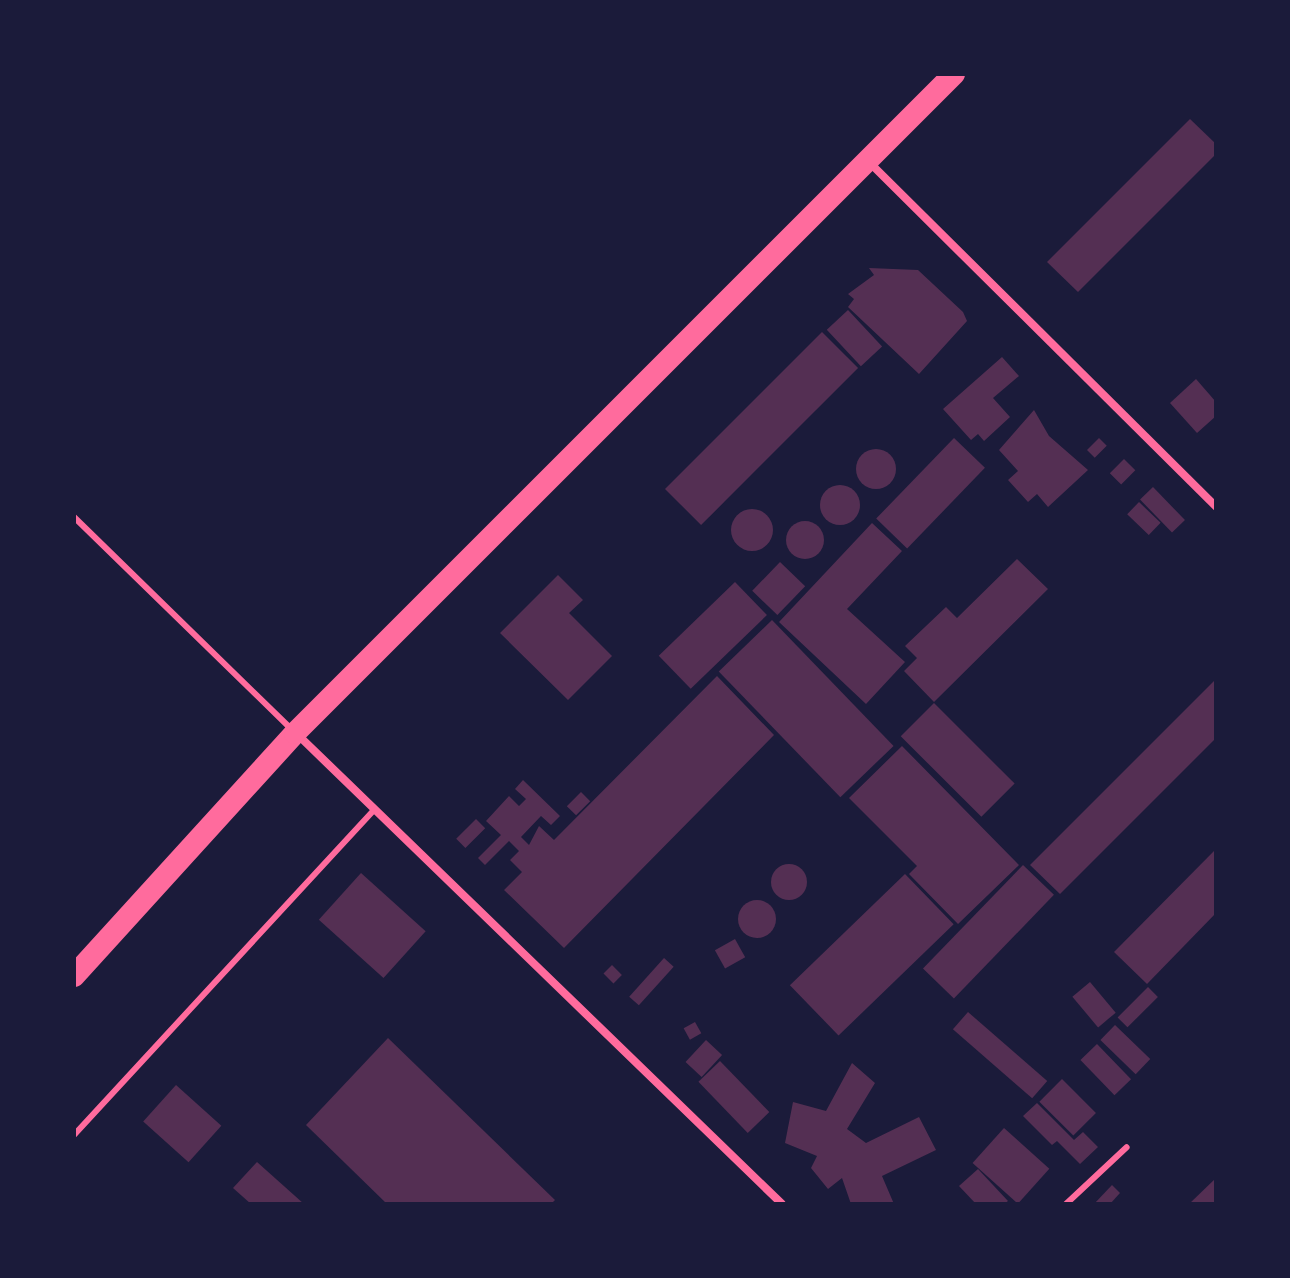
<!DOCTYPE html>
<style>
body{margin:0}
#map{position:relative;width:1290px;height:1278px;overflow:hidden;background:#1b1b3a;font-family:"Source Sans 3",sans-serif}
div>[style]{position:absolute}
.building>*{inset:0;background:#542f53;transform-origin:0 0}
.round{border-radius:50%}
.service>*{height:6px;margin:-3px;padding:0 3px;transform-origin:3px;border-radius:3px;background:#ff6b9d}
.minor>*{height:8px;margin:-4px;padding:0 4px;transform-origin:4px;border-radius:4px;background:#ff6b9d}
.trunk>*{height:22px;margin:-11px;padding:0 11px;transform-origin:11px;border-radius:11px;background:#ff6b9d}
span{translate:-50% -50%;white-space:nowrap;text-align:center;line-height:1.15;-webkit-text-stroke:8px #1b1b3a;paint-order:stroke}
.frame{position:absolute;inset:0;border:76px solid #1b1b3a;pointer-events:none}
</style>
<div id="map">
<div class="building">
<i style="clip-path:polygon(1190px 119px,1216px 144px,1216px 154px,1078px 292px,1047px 262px)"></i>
<i style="clip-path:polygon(869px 268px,918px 270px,963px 312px,967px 321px,919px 374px,848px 307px,854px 299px,848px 294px,874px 275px)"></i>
<i style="left:848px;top:310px;width:50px;height:29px;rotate:47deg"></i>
<i style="left:822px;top:332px;width:51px;height:222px;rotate:45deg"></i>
<i style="clip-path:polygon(1002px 357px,1019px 376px,993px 398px,1010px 417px,984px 441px,978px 434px,971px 440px,943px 409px)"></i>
<i style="clip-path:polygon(1196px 379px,1216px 402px,1216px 416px,1197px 433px,1170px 403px)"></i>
<i style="clip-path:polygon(1034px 410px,1049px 436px,1088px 470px,1048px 507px,1037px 494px,1028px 502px,1008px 480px,1018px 471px,999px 450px)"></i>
<i style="left:954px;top:438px;width:43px;height:112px;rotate:44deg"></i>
<i style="left:1099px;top:438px;width:11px;height:17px;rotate:45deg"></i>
<i class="round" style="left:856px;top:449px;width:40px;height:40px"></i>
<i style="left:1124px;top:459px;width:16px;height:20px;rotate:45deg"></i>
<i class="round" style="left:820px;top:485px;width:40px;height:40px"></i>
<i style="left:1153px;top:487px;width:46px;height:18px;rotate:46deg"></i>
<i style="left:1139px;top:502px;width:30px;height:17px;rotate:44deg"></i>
<i class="round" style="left:731px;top:509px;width:42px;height:42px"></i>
<i class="round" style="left:786px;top:521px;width:38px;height:38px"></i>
<i style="clip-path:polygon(872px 523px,902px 551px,847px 609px,905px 662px,866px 704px,779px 622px)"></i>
<i style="clip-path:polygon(1017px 559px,1048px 589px,934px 702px,904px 671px,917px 658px,905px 646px,946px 607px,957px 618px)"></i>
<i style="left:780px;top:562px;width:35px;height:40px;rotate:44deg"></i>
<i style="clip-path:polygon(558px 575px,583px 600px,569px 613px,612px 656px,568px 700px,500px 633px)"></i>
<i style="left:735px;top:582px;width:46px;height:106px;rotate:46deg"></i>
<i style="left:772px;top:620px;width:175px;height:74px;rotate:46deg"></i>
<i style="clip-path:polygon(717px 676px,774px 735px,564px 948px,504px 890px,522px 872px,510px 860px,519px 851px,509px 841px,485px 865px,478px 858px,501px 835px,486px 821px,509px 796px,519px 806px,526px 799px,515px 789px,523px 780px,560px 816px,551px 825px,541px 816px,521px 837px,529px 845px,539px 826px,554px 840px)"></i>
<i style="clip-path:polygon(1216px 679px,1216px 738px,1060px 894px,1030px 865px)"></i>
<i style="left:934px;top:703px;width:114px;height:47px;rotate:45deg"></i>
<i style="clip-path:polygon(902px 746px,1019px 865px,958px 924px,909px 874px,917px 866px,849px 798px)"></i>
<i style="left:581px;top:792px;width:13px;height:20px;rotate:45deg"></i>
<i style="left:476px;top:819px;width:13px;height:28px;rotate:45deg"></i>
<i style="clip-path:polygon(1216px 849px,1216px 913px,1147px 984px,1114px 952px)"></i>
<i class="round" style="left:771px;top:864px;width:36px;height:36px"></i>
<i style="left:1023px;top:865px;width:43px;height:144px;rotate:44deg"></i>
<i style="left:361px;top:873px;width:87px;height:63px;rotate:42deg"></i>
<i style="left:905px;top:874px;width:70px;height:160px;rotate:46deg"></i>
<i class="round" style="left:738px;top:900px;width:38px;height:38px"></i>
<i style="left:735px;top:939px;width:21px;height:23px;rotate:61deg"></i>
<i style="left:664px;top:958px;width:13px;height:52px;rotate:42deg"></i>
<i style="left:612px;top:965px;width:14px;height:12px;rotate:45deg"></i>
<i style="left:1090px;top:982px;width:40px;height:23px;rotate:50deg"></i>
<i style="left:1148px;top:987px;width:14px;height:43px;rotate:45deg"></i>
<i style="left:968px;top:1012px;width:105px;height:23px;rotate:41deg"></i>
<i style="left:695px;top:1022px;width:13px;height:13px;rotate:61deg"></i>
<i style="left:1115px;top:1025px;width:49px;height:21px;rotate:44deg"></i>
<i style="clip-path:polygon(388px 1038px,555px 1200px,551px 1204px,387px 1204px,306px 1125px)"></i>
<i style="left:706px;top:1040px;width:22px;height:30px;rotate:43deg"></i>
<i style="left:1097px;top:1044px;width:49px;height:23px;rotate:46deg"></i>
<i style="left:720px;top:1061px;width:71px;height:30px;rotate:46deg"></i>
<i style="clip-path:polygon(852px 1063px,875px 1083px,847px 1129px,866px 1143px,919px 1117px,936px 1150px,882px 1176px,894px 1204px,851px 1204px,842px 1178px,828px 1189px,811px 1168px,817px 1156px,785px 1143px,793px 1102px,826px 1111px)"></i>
<i style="left:1062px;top:1079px;width:48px;height:32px;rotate:45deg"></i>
<i style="left:176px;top:1085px;width:61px;height:49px;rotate:42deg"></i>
<i style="clip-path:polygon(1037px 1103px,1074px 1140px,1083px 1132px,1098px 1147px,1080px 1164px,1057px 1141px,1052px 1145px,1023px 1116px)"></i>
<i style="left:1004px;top:1128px;width:61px;height:47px;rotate:42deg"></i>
<i style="clip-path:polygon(257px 1162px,304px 1204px,251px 1204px,233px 1188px)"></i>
<i style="clip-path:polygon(978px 1169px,1008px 1201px,1004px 1204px,976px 1204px,959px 1186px)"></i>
<i style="clip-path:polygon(1216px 1178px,1216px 1204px,1189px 1204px)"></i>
<i style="clip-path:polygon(1112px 1185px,1120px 1193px,1110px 1204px,1094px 1204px)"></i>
</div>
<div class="service">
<i style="left:74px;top:517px;width:305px;rotate:44.3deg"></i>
<i style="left:74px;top:1135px;width:442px;rotate:-47.3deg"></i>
<i style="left:1066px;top:1204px;width:83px;rotate:-43.1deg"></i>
</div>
<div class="minor">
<i style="left:868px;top:161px;width:491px;rotate:44.8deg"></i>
<i style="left:297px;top:734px;width:675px;rotate:44.1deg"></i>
</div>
<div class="trunk">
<i style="left:74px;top:976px;width:328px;rotate:-47.7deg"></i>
<i style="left:295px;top:733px;width:932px;rotate:-45deg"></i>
</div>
<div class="frame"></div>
</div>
